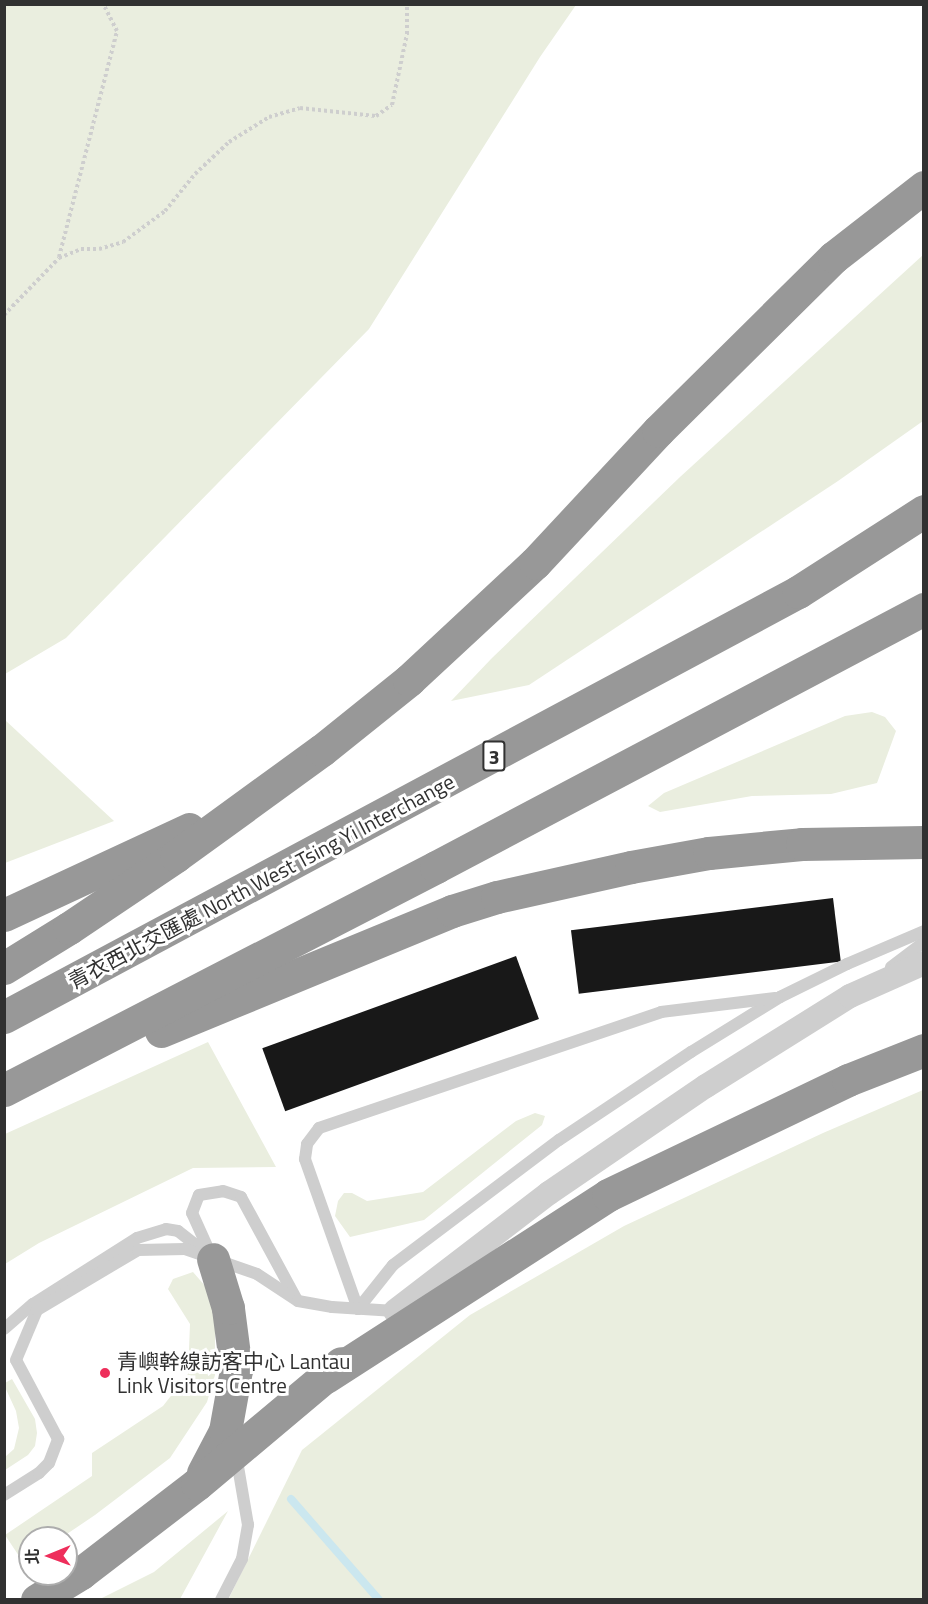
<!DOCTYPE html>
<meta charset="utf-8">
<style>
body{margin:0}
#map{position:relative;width:928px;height:1604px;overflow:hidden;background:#fff;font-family:"Titillium Web","Noto Sans TC",sans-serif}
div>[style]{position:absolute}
.green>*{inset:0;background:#eaeedf}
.stream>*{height:8px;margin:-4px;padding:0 4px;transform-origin:4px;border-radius:4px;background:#cbe7ef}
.building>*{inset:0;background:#181818;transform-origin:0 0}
.path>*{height:4px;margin-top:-2px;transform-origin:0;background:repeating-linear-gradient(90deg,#cecece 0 3px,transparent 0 6px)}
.service>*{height:12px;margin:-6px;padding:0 6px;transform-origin:6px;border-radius:6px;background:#cecece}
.minor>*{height:24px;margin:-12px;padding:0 12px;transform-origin:12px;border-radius:12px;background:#cecece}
.motorway>*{height:33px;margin:-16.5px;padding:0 16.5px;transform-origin:16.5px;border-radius:16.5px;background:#989898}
.dots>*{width:16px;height:16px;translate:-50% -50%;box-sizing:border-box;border:3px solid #fff;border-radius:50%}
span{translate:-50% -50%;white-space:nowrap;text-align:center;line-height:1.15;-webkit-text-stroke:6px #fff;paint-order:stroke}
.shield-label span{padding:2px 4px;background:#fff;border:2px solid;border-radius:4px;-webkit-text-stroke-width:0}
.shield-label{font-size:20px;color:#313131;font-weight:700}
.street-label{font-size:21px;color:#313131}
.poi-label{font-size:21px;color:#313131}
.left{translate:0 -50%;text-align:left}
.frame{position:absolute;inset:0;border:6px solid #313131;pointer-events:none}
.north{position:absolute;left:18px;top:1526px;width:60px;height:60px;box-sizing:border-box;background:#fff;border:2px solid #adadad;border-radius:50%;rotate:269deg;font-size:16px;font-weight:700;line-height:24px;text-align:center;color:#313131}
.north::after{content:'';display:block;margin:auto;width:21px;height:27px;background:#ee2e5b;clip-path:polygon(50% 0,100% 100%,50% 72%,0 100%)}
</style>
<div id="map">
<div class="green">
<i style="clip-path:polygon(4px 5px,576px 5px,540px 57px,369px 329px,66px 638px,5px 674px)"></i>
<i style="clip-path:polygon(923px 255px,923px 421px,838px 481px,529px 685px,451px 701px,492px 658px,680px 477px)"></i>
<i style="clip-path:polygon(872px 712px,885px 717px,896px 731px,877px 783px,831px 794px,752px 796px,660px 812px,648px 806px,664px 793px,845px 716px)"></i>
<i style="clip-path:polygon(4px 720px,5px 720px,114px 821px,5px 863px)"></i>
<i style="clip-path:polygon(208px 1042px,276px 1167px,193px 1168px,39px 1243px,5px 1264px,5px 1134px)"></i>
<i style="clip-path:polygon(923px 1090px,923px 1599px,228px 1600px,302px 1450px,470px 1315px,624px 1226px,823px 1133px)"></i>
<i style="clip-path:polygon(535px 1113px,545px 1116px,542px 1125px,424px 1220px,350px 1237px,335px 1216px,338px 1201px,344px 1193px,352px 1193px,367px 1201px,423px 1192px,516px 1121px)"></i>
<i style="clip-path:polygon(193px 1272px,206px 1287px,215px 1313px,215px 1375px,207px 1402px,170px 1458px,95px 1515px,61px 1538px,30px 1538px,30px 1557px,23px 1562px,5px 1535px,92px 1476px,92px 1453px,163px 1406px,188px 1374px,190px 1324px,168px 1289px,173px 1279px)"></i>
<i style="clip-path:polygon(12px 1379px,35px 1419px,37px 1433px,35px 1446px,28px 1455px,5px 1470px,5px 1457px,14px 1449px,19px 1428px,16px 1411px,5px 1387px,5px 1383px)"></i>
<i style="clip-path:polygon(228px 1511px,180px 1599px,100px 1599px,154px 1572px)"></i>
</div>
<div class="stream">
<i style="left:291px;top:1499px;width:134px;rotate:48.9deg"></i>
</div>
<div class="building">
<i style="left:833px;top:898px;width:64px;height:264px;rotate:83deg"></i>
<i style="left:516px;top:956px;width:67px;height:270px;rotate:70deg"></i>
</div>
<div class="path">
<i style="left:59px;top:257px;width:233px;rotate:-75.6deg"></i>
<i style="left:117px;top:31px;width:30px;rotate:-117deg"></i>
<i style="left:4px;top:315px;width:79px;rotate:-46deg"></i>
<i style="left:59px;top:258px;width:24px;rotate:-22deg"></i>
<i style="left:81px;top:249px;width:18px"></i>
<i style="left:99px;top:249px;width:25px;rotate:-16deg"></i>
<i style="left:123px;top:242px;width:52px;rotate:-36.4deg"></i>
<i style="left:165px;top:211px;width:48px;rotate:-51deg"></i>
<i style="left:195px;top:174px;width:47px;rotate:-43.3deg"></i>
<i style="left:229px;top:142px;width:47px;rotate:-32deg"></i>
<i style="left:269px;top:117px;width:32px;rotate:-16deg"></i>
<i style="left:300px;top:108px;width:76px;rotate:6deg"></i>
<i style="left:376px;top:116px;width:19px;rotate:-35deg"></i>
<i style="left:392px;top:105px;width:73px;rotate:-78.1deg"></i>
<i style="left:407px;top:34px;width:30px;rotate:-90deg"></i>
</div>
<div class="service">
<i style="left:891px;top:967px;width:41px;rotate:-37.1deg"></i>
<i style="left:211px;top:1255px;width:46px;rotate:-114.3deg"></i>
<i style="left:192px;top:1213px;width:19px;rotate:-69deg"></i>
<i style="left:199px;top:1195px;width:24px;rotate:-9deg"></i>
<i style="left:223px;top:1191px;width:19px;rotate:18deg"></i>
<i style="left:241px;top:1197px;width:117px;rotate:61.5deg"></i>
<i style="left:358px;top:1309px;width:56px;rotate:-51.5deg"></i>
<i style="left:393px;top:1265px;width:208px;rotate:-37deg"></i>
<i style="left:559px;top:1140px;width:159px;rotate:-33.7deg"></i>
<i style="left:691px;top:1052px;width:105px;rotate:-31.7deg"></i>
<i style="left:780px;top:997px;width:75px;rotate:-26.2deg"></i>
<i style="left:847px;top:964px;width:84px;rotate:-23.2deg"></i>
<i style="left:358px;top:1309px;width:159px;rotate:-109.5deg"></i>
<i style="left:305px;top:1159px;width:15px;rotate:-82deg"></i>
<i style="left:307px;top:1144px;width:20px;rotate:-53deg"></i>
<i style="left:319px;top:1128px;width:361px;rotate:-18.7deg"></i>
<i style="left:661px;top:1012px;width:115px;rotate:-7deg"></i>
<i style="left:4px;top:1329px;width:38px;rotate:-41deg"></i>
<i style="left:33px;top:1304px;width:123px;rotate:-32.4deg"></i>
<i style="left:137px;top:1238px;width:30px;rotate:-17deg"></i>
<i style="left:166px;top:1229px;width:12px;rotate:9deg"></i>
<i style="left:178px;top:1231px;width:34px;rotate:38deg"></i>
<i style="left:4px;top:1495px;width:41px;rotate:-32.2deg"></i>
<i style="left:39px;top:1473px;width:14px;rotate:-45deg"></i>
<i style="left:49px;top:1463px;width:26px;rotate:-69deg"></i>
<i style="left:58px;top:1439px;width:89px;rotate:-118deg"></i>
<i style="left:16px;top:1360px;width:54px;rotate:-67.2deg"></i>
<i style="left:37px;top:1310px;width:117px;rotate:-30.7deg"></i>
<i style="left:138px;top:1250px;width:47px;rotate:-1.2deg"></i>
<i style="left:185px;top:1249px;width:76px;rotate:19.1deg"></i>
<i style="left:257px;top:1274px;width:49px;rotate:33.4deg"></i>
<i style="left:298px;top:1301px;width:35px;rotate:10deg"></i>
<i style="left:332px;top:1307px;width:63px;rotate:3.6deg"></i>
<i style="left:221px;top:1600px;width:46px;rotate:-62.9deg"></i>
<i style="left:242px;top:1559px;width:35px;rotate:-80deg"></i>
<i style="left:248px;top:1525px;width:71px;rotate:-99.7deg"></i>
</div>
<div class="minor">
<i style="left:395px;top:1311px;width:194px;rotate:-37.5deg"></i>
<i style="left:549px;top:1193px;width:190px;rotate:-34.3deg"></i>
<i style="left:706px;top:1086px;width:170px;rotate:-32deg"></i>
<i style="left:850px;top:996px;width:81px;rotate:-24deg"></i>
</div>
<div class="motorway">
<i style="left:4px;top:915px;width:204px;rotate:-24.9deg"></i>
<i style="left:4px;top:968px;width:76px;rotate:-31.6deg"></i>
<i style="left:69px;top:928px;width:129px;rotate:-33.9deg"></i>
<i style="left:176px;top:856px;width:180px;rotate:-36deg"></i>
<i style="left:322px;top:750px;width:112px;rotate:-38.8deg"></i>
<i style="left:409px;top:680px;width:172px;rotate:-42.9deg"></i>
<i style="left:535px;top:563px;width:180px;rotate:-47deg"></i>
<i style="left:658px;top:431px;width:247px;rotate:-44.7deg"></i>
<i style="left:834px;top:257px;width:114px;rotate:-37.9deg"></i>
<i style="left:4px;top:1017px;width:901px;rotate:-28.16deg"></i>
<i style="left:798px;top:592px;width:150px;rotate:-32.7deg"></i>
<i style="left:161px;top:1031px;width:315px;rotate:-22.4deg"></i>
<i style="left:452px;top:911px;width:47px;rotate:-17.3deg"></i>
<i style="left:497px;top:897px;width:137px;rotate:-12.6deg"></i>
<i style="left:631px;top:867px;width:79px;rotate:-10.2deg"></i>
<i style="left:709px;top:853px;width:93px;rotate:-5.5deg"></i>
<i style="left:802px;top:844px;width:122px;rotate:-0.9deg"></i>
<i style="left:4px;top:1090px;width:486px;rotate:-27.3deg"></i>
<i style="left:436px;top:867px;width:552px;rotate:-27.86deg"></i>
<i style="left:326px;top:1377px;width:336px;rotate:-32.8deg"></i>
<i style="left:608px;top:1195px;width:266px;rotate:-25.6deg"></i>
<i style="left:848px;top:1080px;width:82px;rotate:-21.5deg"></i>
<i style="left:203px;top:1473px;width:47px;rotate:-62.4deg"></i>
<i style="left:225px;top:1431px;width:62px;rotate:-79.8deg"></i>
<i style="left:236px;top:1370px;width:63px;rotate:-97.4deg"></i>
<i style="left:228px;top:1308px;width:51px;rotate:-107deg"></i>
<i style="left:37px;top:1600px;width:52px;rotate:-31.5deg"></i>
<i style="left:81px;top:1573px;width:146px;rotate:-37.5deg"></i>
<i style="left:197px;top:1484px;width:188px;rotate:-40deg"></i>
</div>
<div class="dots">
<i style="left:105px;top:1373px;background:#ee2e5b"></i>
</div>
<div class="shield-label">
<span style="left:494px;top:756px">3</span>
</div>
<div class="street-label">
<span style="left:261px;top:881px;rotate:-28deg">青衣西北交匯處 North West Tsing Yi Interchange</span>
</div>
<div class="poi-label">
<span class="left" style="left:117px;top:1373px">青嶼幹線訪客中心 Lantau<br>Link Visitors Centre</span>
</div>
<div class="frame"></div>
<div class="north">北</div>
</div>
